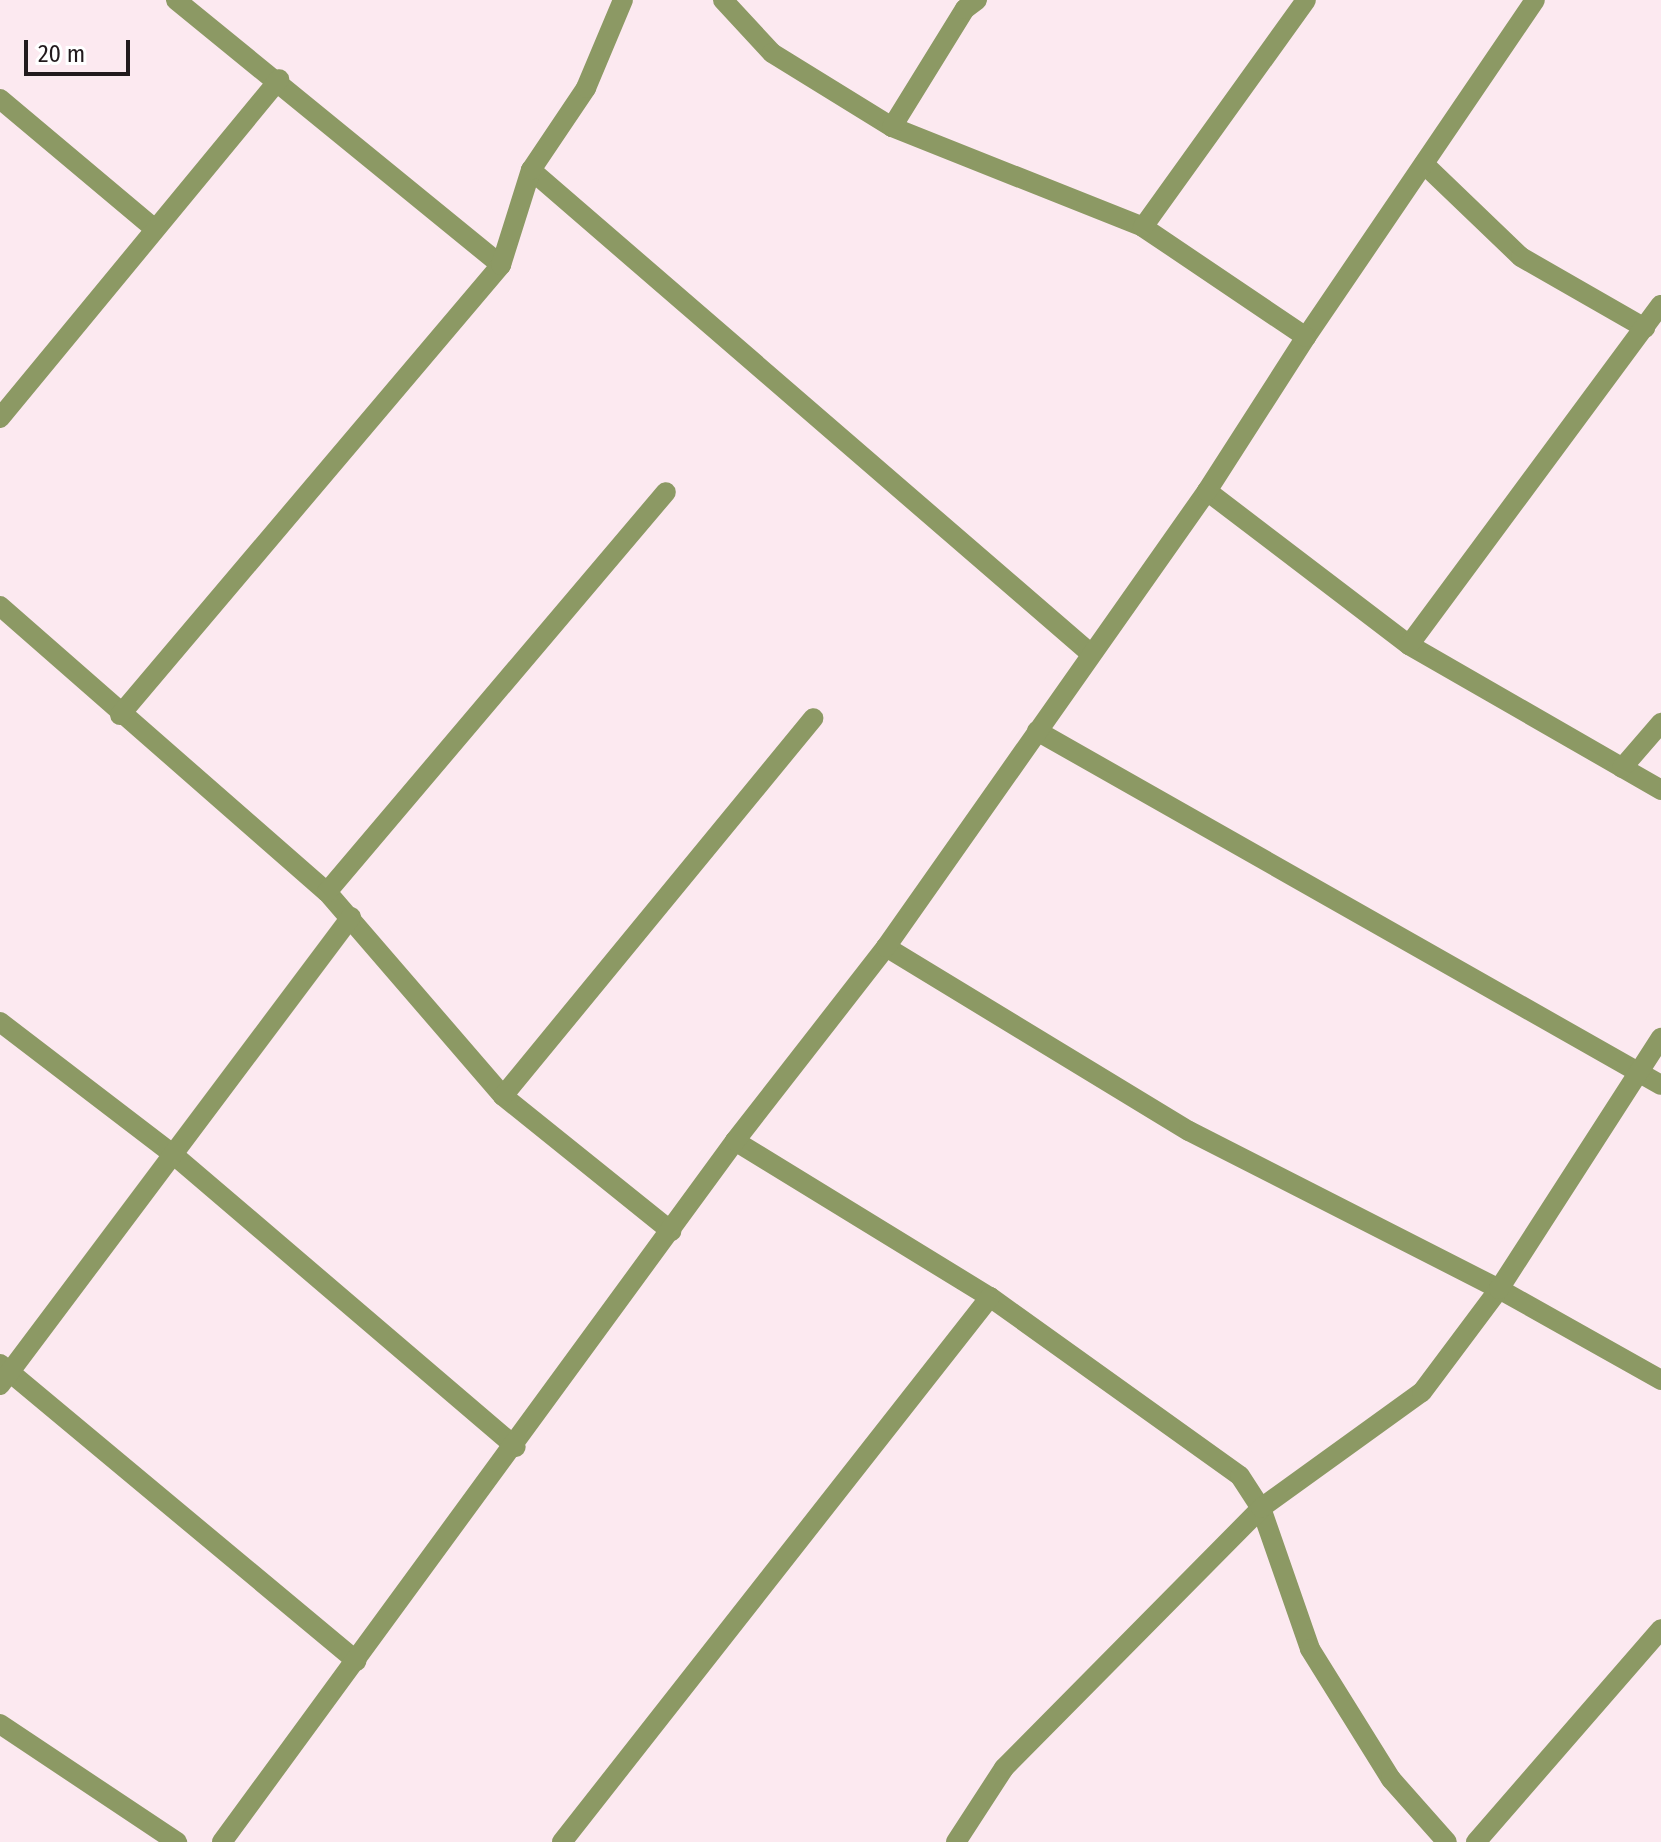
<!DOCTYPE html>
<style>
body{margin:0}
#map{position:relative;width:1661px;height:1842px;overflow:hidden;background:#fce9f0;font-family:"Fira Sans Condensed",sans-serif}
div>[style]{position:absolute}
.minor>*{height:20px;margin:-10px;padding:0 10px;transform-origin:10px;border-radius:10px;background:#8c9964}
span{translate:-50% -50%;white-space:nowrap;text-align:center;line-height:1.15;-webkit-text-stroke:8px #fff;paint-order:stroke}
.scale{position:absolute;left:24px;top:40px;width:106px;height:36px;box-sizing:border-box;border:4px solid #221a1d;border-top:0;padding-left:10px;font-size:24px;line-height:28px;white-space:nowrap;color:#221a1d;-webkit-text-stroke:6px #fff;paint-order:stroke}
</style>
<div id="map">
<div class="minor">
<i style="left:176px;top:0;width:419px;rotate:39.2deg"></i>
<i style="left:723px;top:0;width:72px;rotate:47.2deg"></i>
<i style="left:772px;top:53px;width:141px;rotate:31.7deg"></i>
<i style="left:892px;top:127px;width:270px;rotate:21.7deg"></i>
<i style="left:0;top:99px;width:202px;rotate:40deg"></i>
<i style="left:892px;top:127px;width:139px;rotate:-58.3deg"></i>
<i style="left:965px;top:9px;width:15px;rotate:-37deg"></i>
<i style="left:1424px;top:164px;width:134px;rotate:43.8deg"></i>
<i style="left:1521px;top:257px;width:143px;rotate:29.8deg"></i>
<i style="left:531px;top:170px;width:739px;rotate:40.83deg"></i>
<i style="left:1306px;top:337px;width:407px;rotate:-55.8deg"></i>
<i style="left:0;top:418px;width:439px;rotate:-50.5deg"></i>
<i style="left:1207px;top:491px;width:254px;rotate:37.3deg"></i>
<i style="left:1409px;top:645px;width:291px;rotate:29.9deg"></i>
<i style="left:0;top:606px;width:434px;rotate:41.2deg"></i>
<i style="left:327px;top:892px;width:269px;rotate:49.2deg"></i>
<i style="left:503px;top:1096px;width:216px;rotate:38.8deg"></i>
<i style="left:1409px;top:645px;width:423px;rotate:-53.5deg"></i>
<i style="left:120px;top:715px;width:590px;rotate:-49.75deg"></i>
<i style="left:501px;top:265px;width:100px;rotate:-72.5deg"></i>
<i style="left:531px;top:170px;width:99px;rotate:-56.1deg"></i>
<i style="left:586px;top:88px;width:95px;rotate:-67.2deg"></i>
<i style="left:1037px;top:731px;width:717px;rotate:29.57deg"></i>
<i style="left:1622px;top:768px;width:60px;rotate:-49.1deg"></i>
<i style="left:327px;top:892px;width:524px;rotate:-49.72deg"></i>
<i style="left:886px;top:947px;width:354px;rotate:31.3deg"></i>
<i style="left:1189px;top:1131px;width:348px;rotate:27deg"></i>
<i style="left:1499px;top:1289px;width:186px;rotate:29.3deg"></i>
<i style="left:0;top:1022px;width:220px;rotate:37.4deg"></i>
<i style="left:175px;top:1156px;width:448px;rotate:40.5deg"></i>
<i style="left:503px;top:1096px;width:489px;rotate:-50.6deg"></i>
<i style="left:735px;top:1141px;width:299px;rotate:31.5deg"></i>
<i style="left:990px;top:1297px;width:307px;rotate:35.6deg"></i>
<i style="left:1240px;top:1476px;width:38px;rotate:57deg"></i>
<i style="left:1261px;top:1508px;width:149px;rotate:70.8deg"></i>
<i style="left:1310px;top:1649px;width:153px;rotate:58.1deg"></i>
<i style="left:1391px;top:1779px;width:84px;rotate:48.4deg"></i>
<i style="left:0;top:1364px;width:464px;rotate:39.8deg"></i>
<i style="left:0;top:1385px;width:585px;rotate:-53.13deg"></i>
<i style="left:0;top:1724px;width:213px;rotate:33.7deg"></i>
<i style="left:222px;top:1842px;width:869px;rotate:-53.8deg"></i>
<i style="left:735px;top:1141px;width:246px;rotate:-52.1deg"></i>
<i style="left:886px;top:947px;width:558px;rotate:-54.86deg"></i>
<i style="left:1207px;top:491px;width:183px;rotate:-57.3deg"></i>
<i style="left:1306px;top:337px;width:197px;rotate:-146deg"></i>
<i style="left:1143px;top:227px;width:279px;rotate:-54.3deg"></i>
<i style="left:562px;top:1842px;width:693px;rotate:-51.86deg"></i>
<i style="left:956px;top:1842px;width:88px;rotate:-57deg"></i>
<i style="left:1004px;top:1768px;width:366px;rotate:-45.3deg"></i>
<i style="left:1261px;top:1508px;width:198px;rotate:-35.8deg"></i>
<i style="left:1422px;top:1392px;width:129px;rotate:-53.2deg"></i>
<i style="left:1499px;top:1289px;width:299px;rotate:-57.2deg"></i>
<i style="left:1476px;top:1842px;width:282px;rotate:-49deg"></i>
</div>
<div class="scale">20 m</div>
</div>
